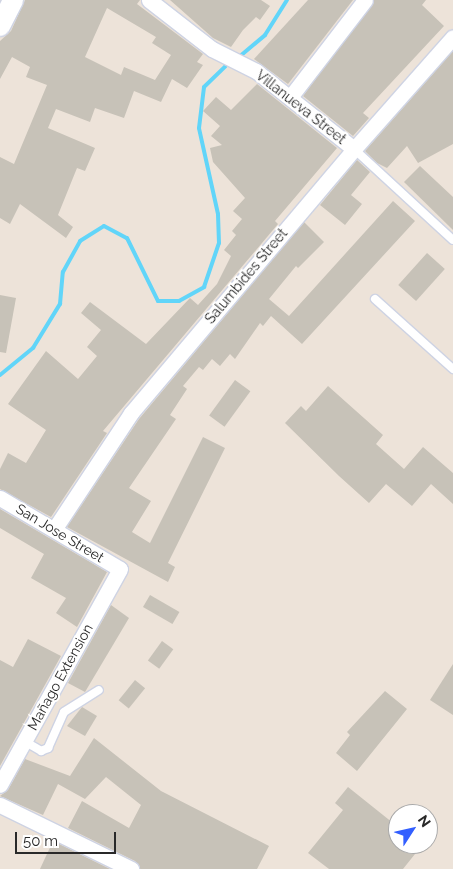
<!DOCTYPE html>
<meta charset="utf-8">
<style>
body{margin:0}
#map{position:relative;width:453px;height:869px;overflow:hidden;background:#ede3d9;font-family:Raleway,sans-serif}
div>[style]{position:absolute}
.stream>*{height:4px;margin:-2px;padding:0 2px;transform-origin:2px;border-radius:2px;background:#61d5f9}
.building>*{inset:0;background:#c7c2b8;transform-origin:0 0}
.roads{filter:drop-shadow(1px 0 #ced3e3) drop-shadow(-1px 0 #ced3e3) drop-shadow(0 1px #ced3e3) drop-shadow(0 -1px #ced3e3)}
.service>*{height:8px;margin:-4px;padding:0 4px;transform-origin:4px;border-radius:4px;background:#fff}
.minor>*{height:15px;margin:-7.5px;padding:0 7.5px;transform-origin:7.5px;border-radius:7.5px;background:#fff}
.secondary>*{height:20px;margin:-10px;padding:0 10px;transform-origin:10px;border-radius:10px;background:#fff}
span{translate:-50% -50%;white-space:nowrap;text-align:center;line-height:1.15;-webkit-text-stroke:4px #fff;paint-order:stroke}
.street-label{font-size:14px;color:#292929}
.north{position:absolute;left:388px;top:804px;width:50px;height:50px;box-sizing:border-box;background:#fff;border:1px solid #a9a9a9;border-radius:50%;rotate:55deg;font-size:14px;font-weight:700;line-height:20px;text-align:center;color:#292929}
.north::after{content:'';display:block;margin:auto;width:18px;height:22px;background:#335fff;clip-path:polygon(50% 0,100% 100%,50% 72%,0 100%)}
.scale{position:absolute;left:15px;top:832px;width:101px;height:22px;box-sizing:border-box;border:2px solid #292929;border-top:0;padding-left:6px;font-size:15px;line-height:18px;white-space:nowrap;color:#292929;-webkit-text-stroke:4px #fff;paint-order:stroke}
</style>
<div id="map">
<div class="stream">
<i style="left:239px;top:57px;width:34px;rotate:-40deg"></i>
<i style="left:265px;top:35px;width:41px;rotate:-57.8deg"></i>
<i style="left:0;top:375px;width:43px;rotate:-39.3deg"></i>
<i style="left:33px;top:348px;width:52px;rotate:-58.5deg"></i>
<i style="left:60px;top:304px;width:32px;rotate:-85deg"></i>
<i style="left:63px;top:272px;width:35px;rotate:-61deg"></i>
<i style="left:80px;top:241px;width:28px;rotate:-32deg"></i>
<i style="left:104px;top:226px;width:26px;rotate:28deg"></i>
<i style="left:127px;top:238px;width:70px;rotate:63.8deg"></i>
<i style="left:158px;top:301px;width:21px"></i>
<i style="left:179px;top:301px;width:29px;rotate:-29deg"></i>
<i style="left:204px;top:287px;width:46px;rotate:-71.2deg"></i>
<i style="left:219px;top:243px;width:29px;rotate:-92deg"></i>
<i style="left:218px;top:214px;width:88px;rotate:-102.5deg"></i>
<i style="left:199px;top:128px;width:41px;rotate:-83deg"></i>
<i style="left:204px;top:87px;width:30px;rotate:-44deg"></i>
</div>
<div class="building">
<i style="clip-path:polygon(evenodd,25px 0,140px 0,137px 4px,203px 54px,197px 62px,203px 65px,187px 88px,172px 79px,161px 102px,134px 91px,124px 118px,95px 108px,90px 122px,56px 109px,48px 128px,95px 148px,85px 171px,77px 168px,58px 215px,73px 227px,66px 238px,20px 204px,10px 224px,0 218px,0 157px,14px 164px,47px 85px,26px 77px,30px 67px,12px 57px,0 79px,0 41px,11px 31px,25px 0,107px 8px,156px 37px,152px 43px,171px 55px,155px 80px,124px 67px,121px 75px,85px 57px,107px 8px)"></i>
<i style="clip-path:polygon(170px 0,261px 0,270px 6px,260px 20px,256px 17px,243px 30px,231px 47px,213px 38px)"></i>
<i style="clip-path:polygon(308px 0,353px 0,288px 84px,254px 59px)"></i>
<i style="clip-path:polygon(374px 0,426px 0,422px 5px,444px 26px,363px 113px,369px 118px,353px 136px,303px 96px)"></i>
<i style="clip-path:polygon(453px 51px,453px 144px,418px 163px,407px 146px,387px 168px,377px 163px,365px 151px)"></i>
<i style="clip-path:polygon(257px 84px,337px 148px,275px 221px,278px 224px,103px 431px,107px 433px,51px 517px,0 489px,0 469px,8px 453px,26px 463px,46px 430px,8px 404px,46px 351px,78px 379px,97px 356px,87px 347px,101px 330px,81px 313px,90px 302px,146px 344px,190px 298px,198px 305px,217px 284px,231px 256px,224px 250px,236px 235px,232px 231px,242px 219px,233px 211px,245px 198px,213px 162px,210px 148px,222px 145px,211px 136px,220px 126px,203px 111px,216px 97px,231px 110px)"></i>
<i style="clip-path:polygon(357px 160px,370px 172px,351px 195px,362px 204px,345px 225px,320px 205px)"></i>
<i style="clip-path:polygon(420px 166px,453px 197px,453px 230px,404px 182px)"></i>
<i style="clip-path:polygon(393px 201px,415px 221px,302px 344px,271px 316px,263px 326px,260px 323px,235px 359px,230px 354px,220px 366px,212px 359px,203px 370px,199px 367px,183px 386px,187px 389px,170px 415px,176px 419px,129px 488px,151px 501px,132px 532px,150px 543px,203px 437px,225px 448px,168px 563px,175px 567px,168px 582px,67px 527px,139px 419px,304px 222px,324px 242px,298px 268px,296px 266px,269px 299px,289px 316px)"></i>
<i style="left:427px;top:253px;width:24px;height:43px;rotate:42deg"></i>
<i style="clip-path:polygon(0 295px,16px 298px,6px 353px,0 352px)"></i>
<i style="left:235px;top:380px;width:19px;height:44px;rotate:36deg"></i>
<i style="clip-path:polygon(328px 386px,383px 435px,376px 444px,404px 469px,423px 447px,453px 473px,453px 504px,431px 484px,412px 506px,386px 484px,369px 503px,339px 476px,285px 423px,301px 406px,306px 411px)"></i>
<i style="clip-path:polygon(0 509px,107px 572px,77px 627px,56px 613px,66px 598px,31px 578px,44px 554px,0 528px)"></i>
<i style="left:150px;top:595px;width:34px;height:14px;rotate:30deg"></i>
<i style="clip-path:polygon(111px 605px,129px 618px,85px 692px,68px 683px)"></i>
<i style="clip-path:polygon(28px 639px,61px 656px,0 766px,0 660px,13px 667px)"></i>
<i style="left:162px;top:641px;width:14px;height:24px;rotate:36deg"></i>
<i style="clip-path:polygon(453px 664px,453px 715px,430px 700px)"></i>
<i style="left:135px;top:680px;width:13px;height:26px;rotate:39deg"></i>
<i style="clip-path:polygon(385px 691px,407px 709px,357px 771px,336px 753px,350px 735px,347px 732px)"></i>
<i style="clip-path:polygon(82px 707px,97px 716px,85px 736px,67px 726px)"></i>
<i style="clip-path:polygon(94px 738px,161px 791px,269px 846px,257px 869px,140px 869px,135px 861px,68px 828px,82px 801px,129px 828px,141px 805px,106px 777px,85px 799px,58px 784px,43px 815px,0 796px,8px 790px,25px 759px,70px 776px)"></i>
<i style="clip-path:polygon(348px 787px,398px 827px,398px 844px,423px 844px,403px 869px,329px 869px,308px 853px,343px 810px,335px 803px)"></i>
<i style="clip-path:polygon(53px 841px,110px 869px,40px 869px)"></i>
</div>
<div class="roads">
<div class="service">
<i style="left:354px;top:149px;width:134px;rotate:42.6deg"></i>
<i style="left:375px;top:299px;width:105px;rotate:41.9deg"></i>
<i style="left:24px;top:741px;width:20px;rotate:30deg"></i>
<i style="left:41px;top:751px;width:8px;rotate:-23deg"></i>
<i style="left:48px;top:748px;width:39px;rotate:-66deg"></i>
<i style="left:64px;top:712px;width:41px;rotate:-32.2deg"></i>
</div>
<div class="minor">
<i style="left:149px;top:0;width:80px;rotate:37.9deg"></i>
<i style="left:212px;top:49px;width:49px;rotate:26.6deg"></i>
<i style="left:256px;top:71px;width:125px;rotate:38.5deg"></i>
<i style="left:291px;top:96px;width:121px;rotate:-52.4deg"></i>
<i style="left:0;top:498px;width:139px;rotate:30.6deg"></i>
<i style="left:120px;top:569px;width:247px;rotate:119.1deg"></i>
<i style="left:55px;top:528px;width:138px;rotate:-56.5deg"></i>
<i style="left:131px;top:413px;width:346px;rotate:-49.8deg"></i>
<i style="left:354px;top:149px;width:149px;rotate:-48.5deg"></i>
<i style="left:0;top:805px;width:146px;rotate:26deg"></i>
</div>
<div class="secondary">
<i style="left:0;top:26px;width:29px;rotate:-63deg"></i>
</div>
</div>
<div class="street-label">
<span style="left:301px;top:107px;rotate:38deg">Villanueva Street</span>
<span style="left:246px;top:276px;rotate:-50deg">Salumbides Street</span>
<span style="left:60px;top:533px;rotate:31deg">San Jose Street</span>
<span style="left:60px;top:677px;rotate:-61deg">Mañago Extension</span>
</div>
<div class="north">N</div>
<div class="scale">50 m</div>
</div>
